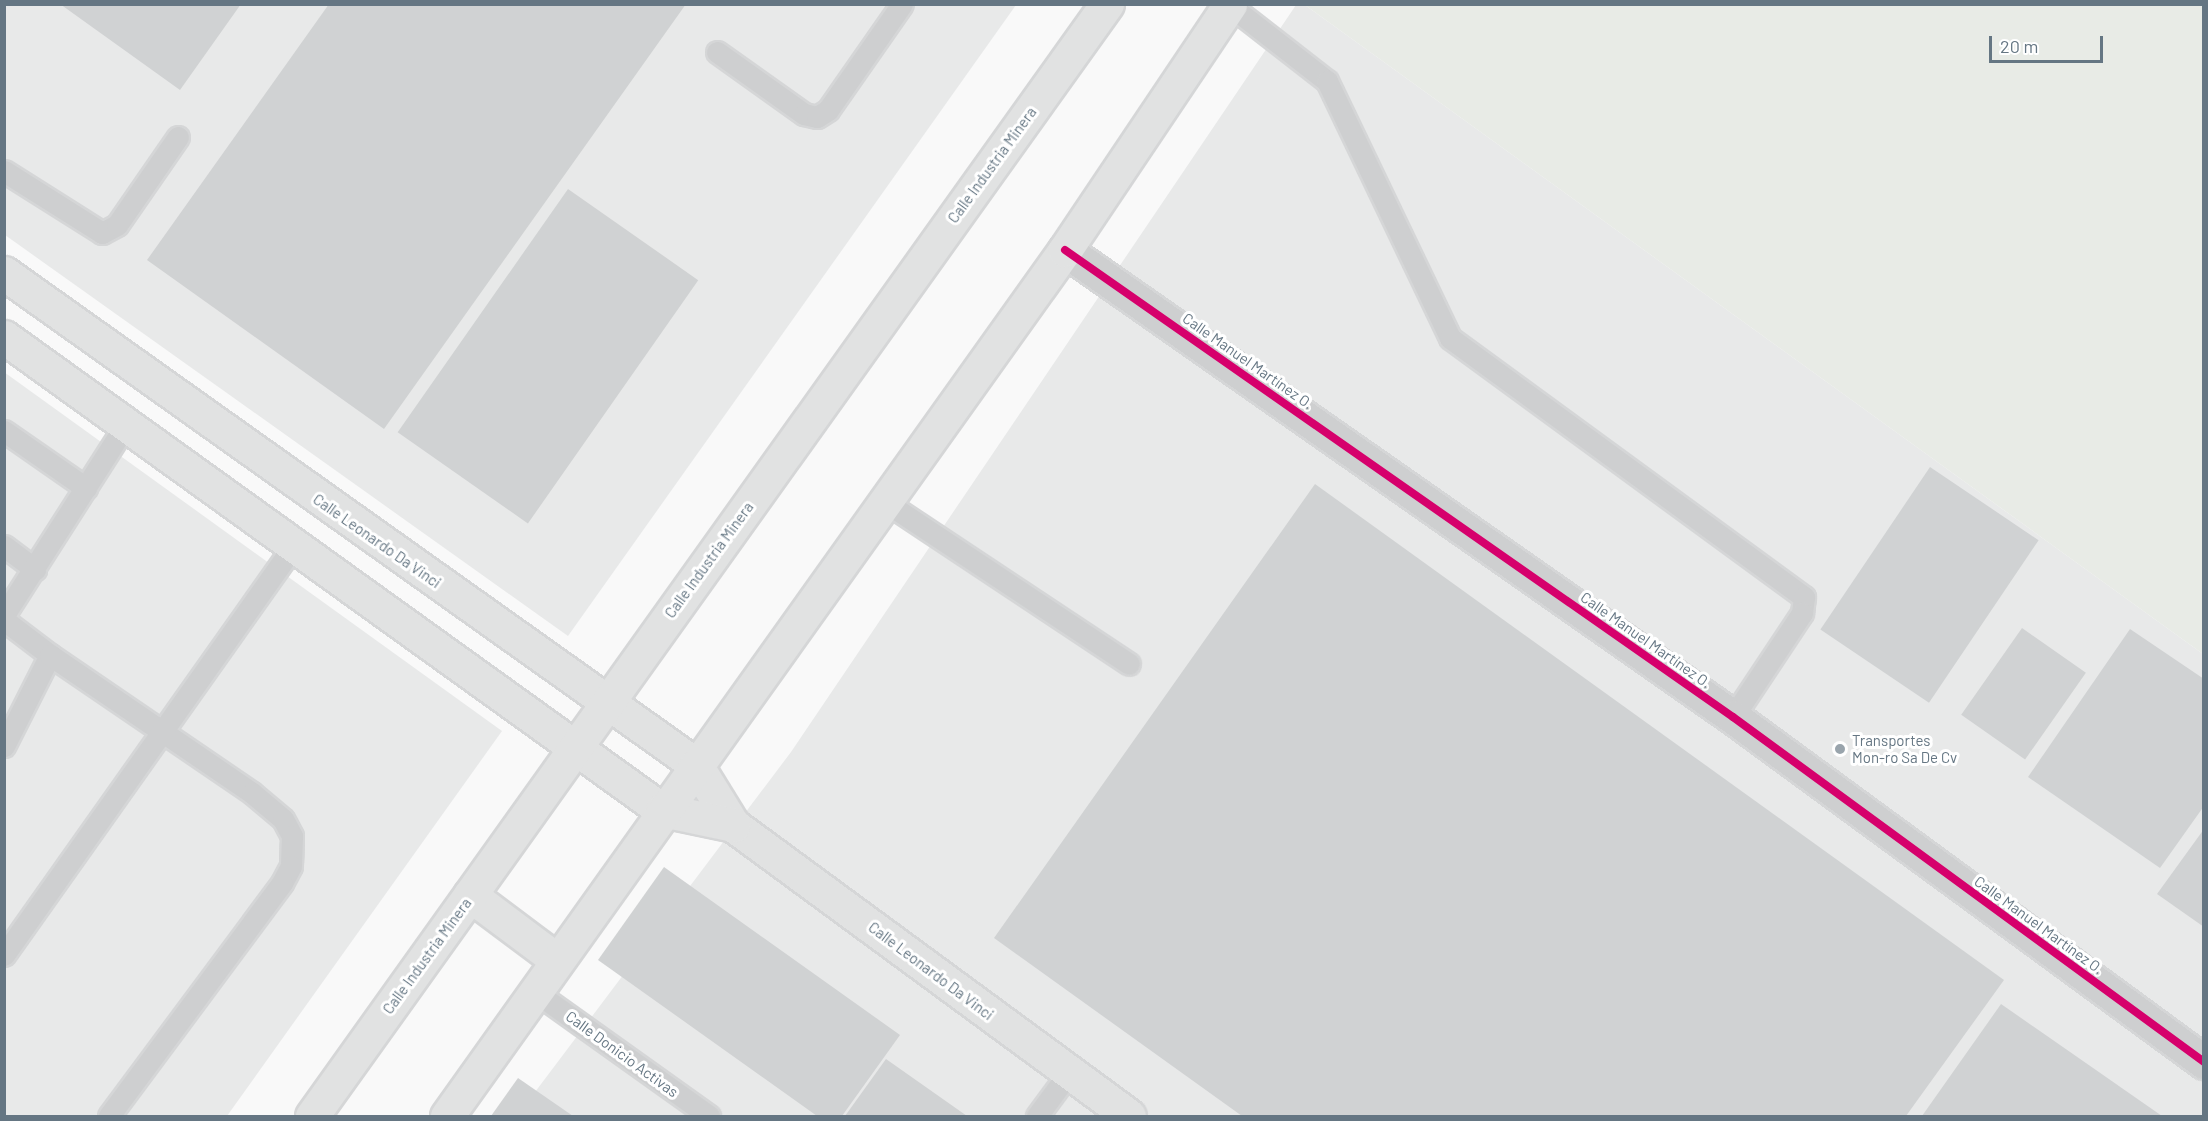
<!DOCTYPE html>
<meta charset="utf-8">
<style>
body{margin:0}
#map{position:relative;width:2208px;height:1121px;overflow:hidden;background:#f9f9f9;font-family:Barlow,sans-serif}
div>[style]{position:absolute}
.built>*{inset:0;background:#e8e9e9}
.green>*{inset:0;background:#e8ebe6}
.building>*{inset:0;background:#d0d2d3;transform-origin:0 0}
.roads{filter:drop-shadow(2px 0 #d5d6d7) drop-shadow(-2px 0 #d5d6d7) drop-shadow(0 2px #d5d6d7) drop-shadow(0 -2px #d5d6d7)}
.lane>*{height:21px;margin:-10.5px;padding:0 10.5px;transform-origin:10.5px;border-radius:10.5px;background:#cecfd0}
.street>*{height:33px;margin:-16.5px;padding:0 16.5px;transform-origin:16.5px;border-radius:16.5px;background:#cecfd0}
.secondary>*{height:33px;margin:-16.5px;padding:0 16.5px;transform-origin:16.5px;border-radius:16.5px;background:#e1e2e2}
.cycleway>*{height:8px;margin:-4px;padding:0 4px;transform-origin:4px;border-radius:4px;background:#d6006c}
.dots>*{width:16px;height:16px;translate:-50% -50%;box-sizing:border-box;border:3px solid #fff;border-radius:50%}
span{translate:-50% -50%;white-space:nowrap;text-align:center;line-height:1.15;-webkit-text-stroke:6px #fff;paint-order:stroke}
.street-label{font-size:15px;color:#657683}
.poi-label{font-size:15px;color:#657683}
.left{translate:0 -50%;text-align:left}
.frame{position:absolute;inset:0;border:6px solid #657683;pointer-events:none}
.scale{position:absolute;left:1989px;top:36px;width:114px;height:27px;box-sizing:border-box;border:3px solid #657683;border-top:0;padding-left:8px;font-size:18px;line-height:21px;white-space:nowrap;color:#657683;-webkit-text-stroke:4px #fff;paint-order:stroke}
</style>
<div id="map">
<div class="built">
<i style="clip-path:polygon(5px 5px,1016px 5px,568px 636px,5px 235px)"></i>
<i style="clip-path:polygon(1296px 5px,1305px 5px,2203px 654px,2203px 1116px,517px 1116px,791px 752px)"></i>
<i style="clip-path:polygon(4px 372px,502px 731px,227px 1116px,5px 1116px)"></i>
</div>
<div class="green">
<i style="clip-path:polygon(1305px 5px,2203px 5px,2203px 654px)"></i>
</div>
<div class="building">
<i style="clip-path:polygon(60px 4px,241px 4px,180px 90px)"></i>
<i style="clip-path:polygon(329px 4px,686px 4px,384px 429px,147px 260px)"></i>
<i style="left:568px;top:189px;width:159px;height:297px;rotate:35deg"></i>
<i style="left:1930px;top:467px;width:131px;height:196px;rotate:34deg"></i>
<i style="clip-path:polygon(1315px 484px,2004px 980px,1906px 1116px,1242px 1116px,994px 938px)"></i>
<i style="left:2022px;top:628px;width:78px;height:106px;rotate:35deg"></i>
<i style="clip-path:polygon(2130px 629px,2204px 679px,2204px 806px,2160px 868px,2028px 777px)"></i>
<i style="clip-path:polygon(2204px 829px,2204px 927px,2157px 894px)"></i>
<i style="clip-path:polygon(664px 867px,900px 1035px,842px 1116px,817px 1116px,598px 960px)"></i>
<i style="clip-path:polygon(2001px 1004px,2162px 1116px,1922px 1116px)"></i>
<i style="clip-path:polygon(886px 1059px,967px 1116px,845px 1116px)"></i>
<i style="clip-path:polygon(518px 1078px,573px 1116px,491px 1116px)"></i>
</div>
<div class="roads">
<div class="lane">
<i style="left:1228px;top:4px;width:125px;rotate:37.9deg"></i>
<i style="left:1327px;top:81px;width:285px;rotate:64.4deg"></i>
<i style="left:1450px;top:338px;width:439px;rotate:36.2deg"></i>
<i style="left:1804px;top:597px;width:16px;rotate:97deg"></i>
<i style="left:1802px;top:613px;width:125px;rotate:123.6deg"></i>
<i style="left:717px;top:52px;width:107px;rotate:35.5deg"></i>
<i style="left:804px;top:114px;width:13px;rotate:13deg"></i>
<i style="left:817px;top:117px;width:13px;rotate:-32deg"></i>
<i style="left:828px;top:110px;width:129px;rotate:-55.1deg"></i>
<i style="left:4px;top:171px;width:116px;rotate:32.3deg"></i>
<i style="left:102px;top:233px;width:17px;rotate:-28deg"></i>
<i style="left:117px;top:225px;width:107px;rotate:-55.3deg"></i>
<i style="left:4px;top:431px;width:100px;rotate:34.8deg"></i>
<i style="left:884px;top:501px;width:294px;rotate:33.6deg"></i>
<i style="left:4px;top:546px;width:39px;rotate:37deg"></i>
<i style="left:4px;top:615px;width:228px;rotate:-57.4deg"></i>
<i style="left:4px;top:620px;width:58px;rotate:37.3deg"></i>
<i style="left:4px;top:746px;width:102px;rotate:-63.2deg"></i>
<i style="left:50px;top:655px;width:245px;rotate:34.3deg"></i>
<i style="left:252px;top:793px;width:40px;rotate:40deg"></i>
<i style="left:283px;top:819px;width:19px;rotate:62deg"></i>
<i style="left:292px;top:836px;width:30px;rotate:92deg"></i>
<i style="left:291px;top:866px;width:19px;rotate:118deg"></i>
<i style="left:282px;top:883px;width:290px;rotate:126.6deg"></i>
<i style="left:4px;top:955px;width:504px;rotate:-54.7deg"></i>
<i style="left:534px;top:991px;width:215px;rotate:35.5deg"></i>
<i style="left:1037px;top:1116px;width:52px;rotate:-53.6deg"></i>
</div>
<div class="street">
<i style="left:1065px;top:250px;width:815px;rotate:34.96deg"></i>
<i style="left:1733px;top:717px;width:584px;rotate:36.22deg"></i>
</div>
<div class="secondary">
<i style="left:4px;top:273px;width:849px;rotate:35.41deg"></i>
<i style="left:696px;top:765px;width:70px;rotate:58.3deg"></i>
<i style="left:733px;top:825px;width:491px;rotate:36.3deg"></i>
<i style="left:4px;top:337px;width:810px;rotate:35.71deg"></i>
<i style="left:662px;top:810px;width:73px;rotate:11.9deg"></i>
<i style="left:470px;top:895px;width:109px;rotate:36.8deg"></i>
<i style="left:312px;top:1116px;width:1367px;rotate:-54.44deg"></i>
<i style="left:447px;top:1116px;width:1064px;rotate:-54.49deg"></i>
<i style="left:1065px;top:250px;width:296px;rotate:-56.1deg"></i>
</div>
</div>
<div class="cycleway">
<i style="left:1065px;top:250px;width:815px;rotate:34.96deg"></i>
<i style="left:1733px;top:717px;width:584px;rotate:36.22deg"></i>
</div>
<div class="dots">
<i style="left:1840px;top:749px;background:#99a4ac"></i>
</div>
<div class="street-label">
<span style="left:992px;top:165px;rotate:-54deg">Calle Industria Minera</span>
<span style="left:1248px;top:361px;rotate:35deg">Calle Manuel Martínez O.</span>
<span style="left:377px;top:541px;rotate:35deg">Calle Leonardo Da Vinci</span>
<span style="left:709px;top:560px;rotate:-54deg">Calle Industria Minera</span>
<span style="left:1646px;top:640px;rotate:35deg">Calle Manuel Martínez O.</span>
<span style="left:2039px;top:925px;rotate:36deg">Calle Manuel Martínez O.</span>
<span style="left:427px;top:956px;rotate:-54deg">Calle Industria Minera</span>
<span style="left:931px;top:971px;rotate:37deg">Calle Leonardo Da Vinci</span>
<span style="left:622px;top:1054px;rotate:36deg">Calle Donicio Activas</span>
</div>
<div class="poi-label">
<span class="left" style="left:1852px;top:749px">Transportes<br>Mon-ro Sa De Cv</span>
</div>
<div class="frame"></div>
<div class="scale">20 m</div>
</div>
